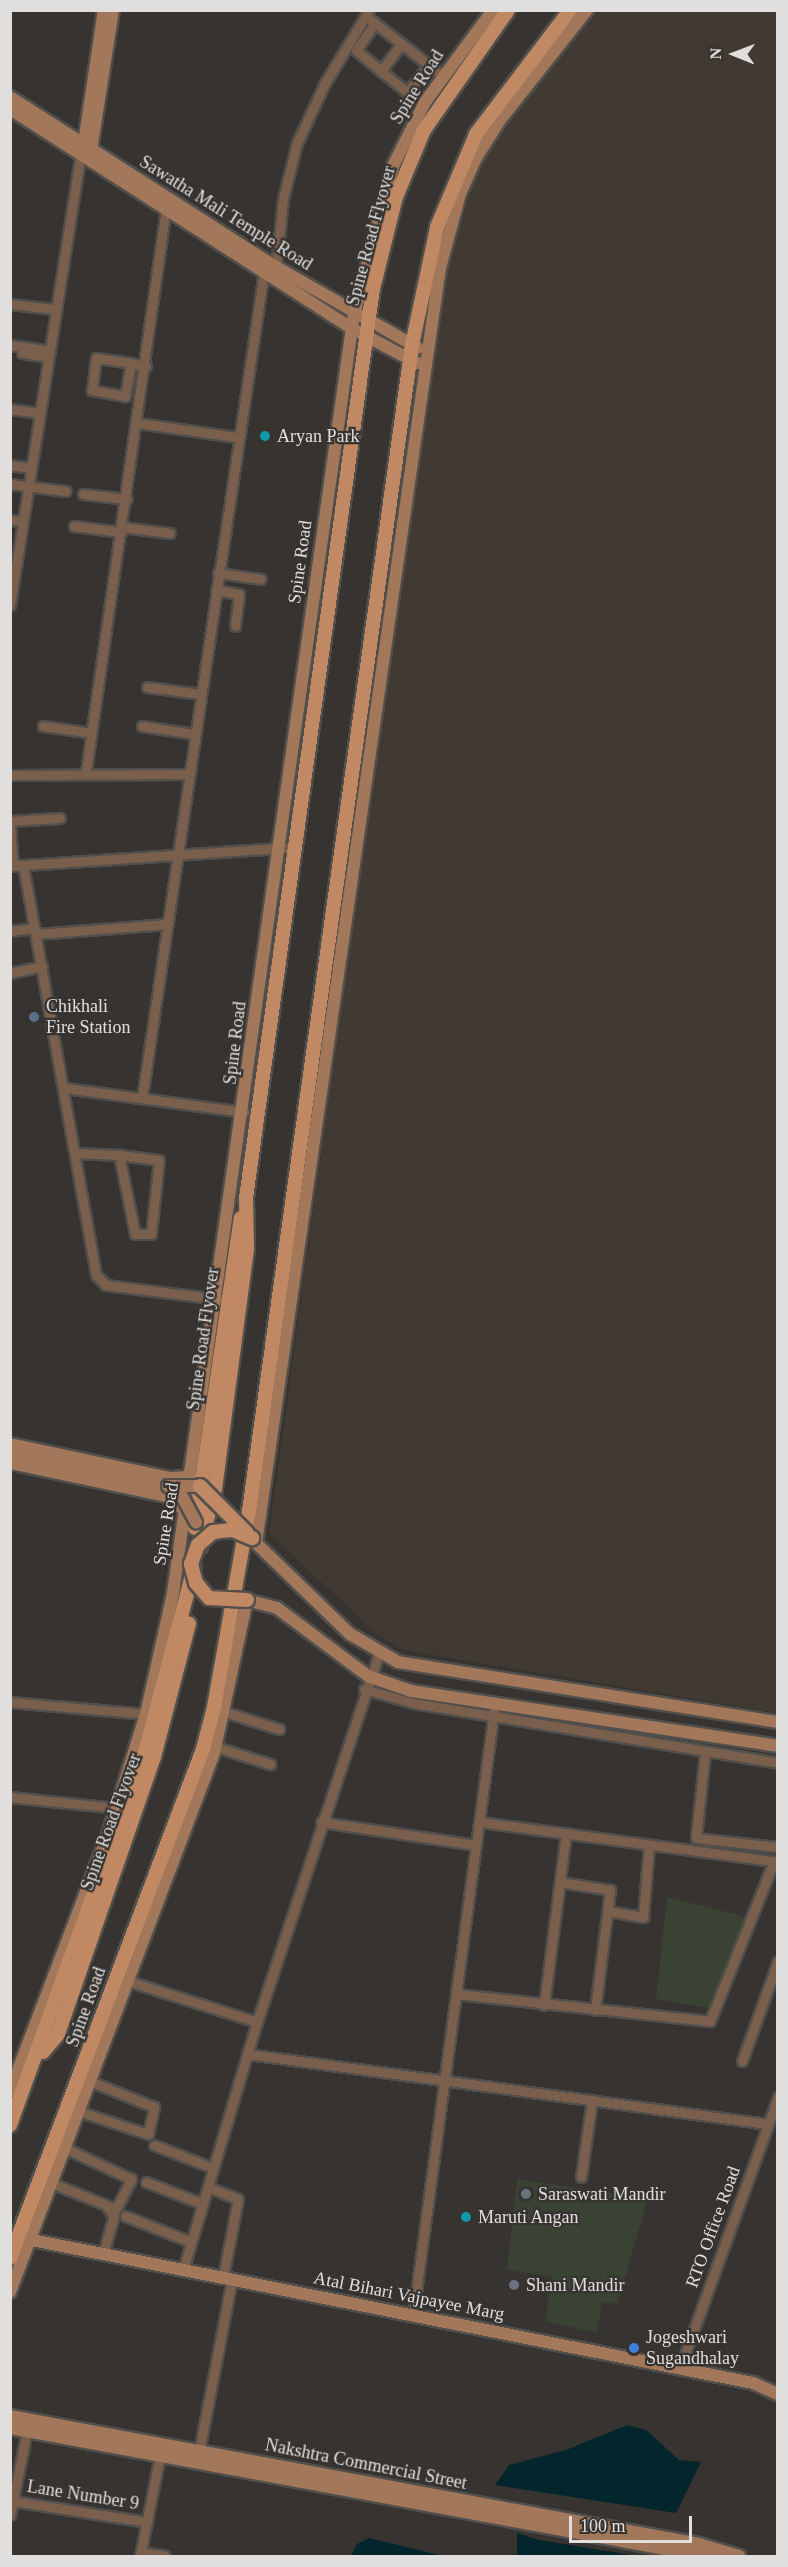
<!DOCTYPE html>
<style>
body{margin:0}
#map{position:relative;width:788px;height:2567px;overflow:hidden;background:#363330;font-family:Georgia,serif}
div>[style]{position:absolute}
.built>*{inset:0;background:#413a32}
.green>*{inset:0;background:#3a4234}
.water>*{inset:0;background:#02262c}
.roads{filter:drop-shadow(2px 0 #514f4c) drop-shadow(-2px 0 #514f4c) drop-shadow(0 2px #514f4c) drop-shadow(0 -2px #514f4c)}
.street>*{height:9px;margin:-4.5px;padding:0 4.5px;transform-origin:4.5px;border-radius:4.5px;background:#7b5f4d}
.secondary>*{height:12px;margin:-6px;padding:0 6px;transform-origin:6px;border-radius:6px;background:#a2775a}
.primary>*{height:14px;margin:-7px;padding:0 7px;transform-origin:7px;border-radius:7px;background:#c18963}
.bridges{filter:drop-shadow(2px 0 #514f4c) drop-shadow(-2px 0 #514f4c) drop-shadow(0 2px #514f4c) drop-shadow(0 -2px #514f4c)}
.secondary-bridge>*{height:12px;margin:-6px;padding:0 6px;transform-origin:6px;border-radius:6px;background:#a2775a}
.primary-bridge>*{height:14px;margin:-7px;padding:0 7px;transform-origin:7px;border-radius:7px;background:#c18963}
.dots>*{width:16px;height:16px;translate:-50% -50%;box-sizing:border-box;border:3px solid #363330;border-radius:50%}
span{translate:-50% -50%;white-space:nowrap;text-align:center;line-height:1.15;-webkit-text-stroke:4.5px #363330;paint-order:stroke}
.street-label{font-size:18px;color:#e0dfdd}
.poi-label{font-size:18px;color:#e0dfdd}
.left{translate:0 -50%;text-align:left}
.frame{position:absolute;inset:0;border:12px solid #e0dfdd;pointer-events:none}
.north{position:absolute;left:704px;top:24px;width:60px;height:60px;-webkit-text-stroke:4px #363330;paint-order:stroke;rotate:271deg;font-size:16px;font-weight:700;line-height:24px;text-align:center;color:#e0dfdd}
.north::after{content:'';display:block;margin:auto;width:21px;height:27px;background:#e0dfdd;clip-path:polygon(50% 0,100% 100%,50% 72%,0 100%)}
.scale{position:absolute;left:569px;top:2516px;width:123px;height:27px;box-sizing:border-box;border:3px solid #e0dfdd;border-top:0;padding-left:8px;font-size:18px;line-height:21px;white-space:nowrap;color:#e0dfdd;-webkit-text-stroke:4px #363330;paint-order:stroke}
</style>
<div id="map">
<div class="built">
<i style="clip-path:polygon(590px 11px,777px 11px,777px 1713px,404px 1650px,378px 1635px,269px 1533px,438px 299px,482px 154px,572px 24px)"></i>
</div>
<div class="green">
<i style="clip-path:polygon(667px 1897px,747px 1917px,709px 2008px,656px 1999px)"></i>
<i style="clip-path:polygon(517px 2179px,648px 2199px,617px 2304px,602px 2302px,597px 2333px,545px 2321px,552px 2276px,507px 2270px)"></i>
</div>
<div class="water">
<i style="clip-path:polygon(627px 2425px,646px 2430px,679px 2460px,701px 2462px,676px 2513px,495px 2485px,509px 2465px,566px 2450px)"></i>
<i style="clip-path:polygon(517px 2533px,539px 2540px,638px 2556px,517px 2556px)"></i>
<i style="clip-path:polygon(369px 2538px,443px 2556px,351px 2556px,357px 2544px)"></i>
</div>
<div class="roads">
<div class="street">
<i style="left:371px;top:20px;width:91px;rotate:37.9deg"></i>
<i style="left:375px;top:23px;width:33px;rotate:125deg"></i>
<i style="left:356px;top:50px;width:33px;rotate:40deg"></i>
<i style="left:381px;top:71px;width:33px;rotate:39deg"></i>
<i style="left:407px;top:92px;width:35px;rotate:-51deg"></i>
<i style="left:381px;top:71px;width:34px;rotate:-53deg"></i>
<i style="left:276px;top:267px;width:68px;rotate:-84.1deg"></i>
<i style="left:283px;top:199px;width:58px;rotate:-76deg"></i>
<i style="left:297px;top:143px;width:66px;rotate:-65deg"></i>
<i style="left:325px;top:83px;width:85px;rotate:-58.9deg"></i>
<i style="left:10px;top:304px;width:44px;rotate:6.5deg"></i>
<i style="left:10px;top:345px;width:37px;rotate:8deg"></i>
<i style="left:22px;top:353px;width:25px;rotate:9deg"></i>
<i style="left:131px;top:363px;width:34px;rotate:100deg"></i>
<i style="left:125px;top:396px;width:34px;rotate:-170deg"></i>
<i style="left:92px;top:390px;width:32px;rotate:-83deg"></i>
<i style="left:96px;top:358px;width:35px;rotate:8deg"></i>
<i style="left:131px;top:363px;width:8px;rotate:14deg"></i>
<i style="left:139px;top:365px;width:7px;rotate:8deg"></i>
<i style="left:10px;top:409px;width:28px;rotate:8deg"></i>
<i style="left:138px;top:423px;width:99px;rotate:8.1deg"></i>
<i style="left:10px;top:465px;width:21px;rotate:8deg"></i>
<i style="left:10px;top:484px;width:56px;rotate:7.1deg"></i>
<i style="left:83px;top:494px;width:44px;rotate:6.5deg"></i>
<i style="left:10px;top:520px;width:13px;rotate:4deg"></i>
<i style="left:74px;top:526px;width:48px;rotate:7.1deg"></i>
<i style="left:122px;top:527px;width:48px;rotate:7.1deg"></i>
<i style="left:218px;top:573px;width:43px;rotate:7.9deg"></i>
<i style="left:216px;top:590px;width:23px;rotate:10deg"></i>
<i style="left:239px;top:594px;width:32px;rotate:97deg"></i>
<i style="left:10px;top:605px;width:457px;rotate:-81.1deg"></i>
<i style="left:147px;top:687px;width:54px;rotate:7.4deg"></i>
<i style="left:43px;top:726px;width:49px;rotate:8.1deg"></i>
<i style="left:142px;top:726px;width:54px;rotate:8.6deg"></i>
<i style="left:86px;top:771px;width:569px;rotate:-81.91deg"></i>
<i style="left:10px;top:775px;width:180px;rotate:-0.3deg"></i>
<i style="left:10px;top:821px;width:50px;rotate:-3.4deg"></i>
<i style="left:10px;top:826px;width:40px;rotate:85.7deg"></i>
<i style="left:23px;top:865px;width:416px;rotate:79.9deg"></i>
<i style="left:96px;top:1275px;width:14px;rotate:45deg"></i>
<i style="left:106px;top:1285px;width:113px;rotate:7.1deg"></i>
<i style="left:10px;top:866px;width:285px;rotate:-3.8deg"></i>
<i style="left:10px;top:931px;width:25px;rotate:-7deg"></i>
<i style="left:36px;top:934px;width:131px;rotate:-4.4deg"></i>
<i style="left:10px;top:973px;width:33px;rotate:-12deg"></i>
<i style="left:65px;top:1088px;width:181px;rotate:7.6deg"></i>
<i style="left:142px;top:1098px;width:836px;rotate:-81.61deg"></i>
<i style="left:77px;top:1153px;width:42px;rotate:2.7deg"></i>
<i style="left:119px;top:1155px;width:40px;rotate:7.1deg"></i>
<i style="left:159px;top:1160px;width:74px;rotate:96.2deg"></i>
<i style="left:151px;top:1234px;width:16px;rotate:180deg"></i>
<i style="left:135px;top:1234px;width:81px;rotate:-101.4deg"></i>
<i style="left:364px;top:1689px;width:51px;rotate:15.9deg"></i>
<i style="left:413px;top:1703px;width:370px;rotate:9.3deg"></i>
<i style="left:10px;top:1702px;width:137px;rotate:5deg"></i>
<i style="left:225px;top:1712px;width:57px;rotate:17.5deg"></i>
<i style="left:216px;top:1747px;width:57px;rotate:17.5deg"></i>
<i style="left:705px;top:1752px;width:86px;rotate:96deg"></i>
<i style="left:696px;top:1838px;width:82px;rotate:6.3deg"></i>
<i style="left:10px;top:1797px;width:108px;rotate:5.9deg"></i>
<i style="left:321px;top:1822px;width:157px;rotate:8.4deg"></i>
<i style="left:480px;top:1822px;width:301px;rotate:7.6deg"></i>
<i style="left:560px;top:1882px;width:51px;rotate:9.1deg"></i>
<i style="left:610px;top:1890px;width:121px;rotate:97.1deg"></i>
<i style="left:608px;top:1911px;width:36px;rotate:10deg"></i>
<i style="left:643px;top:1917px;width:72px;rotate:-85.2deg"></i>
<i style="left:131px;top:1982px;width:132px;rotate:17.6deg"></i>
<i style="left:456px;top:1994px;width:255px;rotate:6.1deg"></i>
<i style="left:710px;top:2021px;width:172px;rotate:-68.2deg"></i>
<i style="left:544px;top:2005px;width:173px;rotate:-82.7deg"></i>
<i style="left:247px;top:2054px;width:526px;rotate:7.65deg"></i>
<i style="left:742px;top:2061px;width:106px;rotate:-70.2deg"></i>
<i style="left:81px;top:2112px;width:71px;rotate:18.2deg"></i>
<i style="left:148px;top:2134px;width:28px;rotate:-77deg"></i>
<i style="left:154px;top:2107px;width:67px;rotate:-158deg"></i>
<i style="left:154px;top:2145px;width:63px;rotate:21.3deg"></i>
<i style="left:581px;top:2177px;width:78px;rotate:-81.9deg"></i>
<i style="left:146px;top:2182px;width:61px;rotate:21.1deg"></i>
<i style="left:54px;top:2184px;width:67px;rotate:22deg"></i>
<i style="left:116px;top:2209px;width:34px;rotate:-63deg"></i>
<i style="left:131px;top:2179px;width:71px;rotate:-154.9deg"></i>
<i style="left:208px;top:2187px;width:32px;rotate:22deg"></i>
<i style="left:238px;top:2199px;width:79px;rotate:100.9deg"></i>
<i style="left:125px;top:2216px;width:71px;rotate:21.5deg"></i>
<i style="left:103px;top:2254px;width:40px;rotate:-74deg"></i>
<i style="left:114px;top:2216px;width:10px;rotate:-127deg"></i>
<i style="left:183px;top:2270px;width:259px;rotate:-73.4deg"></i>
<i style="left:257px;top:2022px;width:388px;rotate:-71.7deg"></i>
<i style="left:413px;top:2315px;width:617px;rotate:-82.37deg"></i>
<i style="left:680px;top:2368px;width:288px;rotate:-70.1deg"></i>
<i style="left:198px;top:2457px;width:181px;rotate:-79.2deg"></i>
<i style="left:13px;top:2501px;width:136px;rotate:8.9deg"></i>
<i style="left:10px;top:2515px;width:86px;rotate:-78.6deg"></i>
<i style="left:141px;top:2552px;width:24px;rotate:9deg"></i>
<i style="left:140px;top:2556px;width:108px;rotate:-78.8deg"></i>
</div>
<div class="secondary">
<i style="left:587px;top:10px;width:140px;rotate:128.3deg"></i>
<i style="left:500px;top:120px;width:45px;rotate:122.3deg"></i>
<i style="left:476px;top:158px;width:39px;rotate:114deg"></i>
<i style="left:460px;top:194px;width:77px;rotate:105.1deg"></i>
<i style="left:440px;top:268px;width:1288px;rotate:98.21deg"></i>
<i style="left:256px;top:1543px;width:131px;rotate:44.1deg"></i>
<i style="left:350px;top:1634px;width:56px;rotate:30.3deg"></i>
<i style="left:398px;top:1662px;width:385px;rotate:9deg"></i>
<i style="left:10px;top:97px;width:316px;rotate:32.6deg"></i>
<i style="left:276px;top:267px;width:163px;rotate:29.7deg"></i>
<i style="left:10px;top:109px;width:405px;rotate:32.7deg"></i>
<i style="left:351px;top:328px;width:75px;rotate:27.9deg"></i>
<i style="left:83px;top:150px;width:142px;rotate:-81.5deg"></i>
<i style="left:90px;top:157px;width:149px;rotate:-81.1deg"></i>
<i style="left:10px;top:1444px;width:164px;rotate:12deg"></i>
<i style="left:170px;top:1478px;width:22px;rotate:-3deg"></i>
<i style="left:10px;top:1453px;width:161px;rotate:11.8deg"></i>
<i style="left:10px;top:1463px;width:159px;rotate:11.9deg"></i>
<i style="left:166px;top:1496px;width:25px;rotate:37deg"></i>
<i style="left:10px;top:2091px;width:274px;rotate:-69.1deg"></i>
<i style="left:108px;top:1835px;width:127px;rotate:-72.6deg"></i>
<i style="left:146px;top:1714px;width:124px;rotate:-77.4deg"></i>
<i style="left:173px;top:1593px;width:1292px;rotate:-81.95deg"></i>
<i style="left:354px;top:314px;width:153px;rotate:-75.2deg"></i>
<i style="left:393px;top:166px;width:72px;rotate:-63.4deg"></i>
<i style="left:425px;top:102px;width:114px;rotate:-53.5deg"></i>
<i style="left:32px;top:2240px;width:735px;rotate:11.22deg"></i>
<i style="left:753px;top:2383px;width:27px;rotate:24deg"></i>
<i style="left:10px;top:2292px;width:576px;rotate:-69.27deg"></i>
<i style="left:214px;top:1753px;width:157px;rotate:-77.8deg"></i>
<i style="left:247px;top:1600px;width:31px;rotate:15deg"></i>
<i style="left:277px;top:1608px;width:114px;rotate:36.8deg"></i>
<i style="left:368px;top:1676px;width:46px;rotate:19.2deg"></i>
<i style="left:411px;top:1691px;width:371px;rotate:8.5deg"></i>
<i style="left:10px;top:2416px;width:701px;rotate:10.52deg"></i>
<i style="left:699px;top:2544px;width:42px;rotate:16.7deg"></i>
<i style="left:10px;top:2428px;width:699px;rotate:10.47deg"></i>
<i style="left:697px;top:2555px;width:17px;rotate:-10deg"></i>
</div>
<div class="primary">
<i style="left:195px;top:1528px;width:313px;rotate:-81.6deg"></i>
<i style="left:200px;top:1547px;width:60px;rotate:-75.5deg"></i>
<i style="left:215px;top:1489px;width:243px;rotate:-82.4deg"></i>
<i style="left:247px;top:1248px;width:50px;rotate:-91.1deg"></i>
<i style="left:246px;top:1198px;width:918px;rotate:-82.05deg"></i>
<i style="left:373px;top:289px;width:95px;rotate:-76deg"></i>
<i style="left:396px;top:197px;width:73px;rotate:-67.3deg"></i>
<i style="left:424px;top:130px;width:146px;rotate:-55deg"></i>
<i style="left:43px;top:2052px;width:23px;rotate:-50deg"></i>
<i style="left:58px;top:2034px;width:293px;rotate:-70.9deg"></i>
<i style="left:154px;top:1757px;width:138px;rotate:-75.3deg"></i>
<i style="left:10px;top:2125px;width:396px;rotate:-70.1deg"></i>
<i style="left:145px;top:1753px;width:191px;rotate:-75.2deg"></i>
<i style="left:10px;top:2258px;width:544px;rotate:-69.23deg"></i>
<i style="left:203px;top:1749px;width:43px;rotate:-75.3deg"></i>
<i style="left:214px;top:1707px;width:199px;rotate:-79.9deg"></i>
<i style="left:249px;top:1511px;width:1177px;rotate:-82.04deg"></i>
<i style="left:412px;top:345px;width:121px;rotate:-78deg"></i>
<i style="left:437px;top:227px;width:101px;rotate:-67.2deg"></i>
<i style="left:476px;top:134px;width:156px;rotate:-52.8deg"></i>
</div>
</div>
<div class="bridges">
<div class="secondary-bridge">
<i style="left:168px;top:1486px;width:17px;rotate:36deg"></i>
<i style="left:182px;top:1496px;width:30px;rotate:62deg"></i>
<i style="left:168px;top:1486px;width:32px"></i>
</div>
<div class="primary-bridge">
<i style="left:200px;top:1486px;width:66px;rotate:45deg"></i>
<i style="left:247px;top:1600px;width:38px;rotate:-177deg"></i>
<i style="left:209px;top:1598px;width:20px;rotate:-131deg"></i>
<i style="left:196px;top:1583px;width:20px;rotate:-105deg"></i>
<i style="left:191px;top:1564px;width:20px;rotate:-70deg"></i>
<i style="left:198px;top:1545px;width:20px;rotate:-41deg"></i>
<i style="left:213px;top:1532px;width:20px;rotate:-6deg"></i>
<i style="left:233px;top:1530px;width:21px;rotate:23deg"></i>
</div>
</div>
<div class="dots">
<i style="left:265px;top:436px;background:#0f9aa8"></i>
<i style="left:34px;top:1017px;background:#5c6f8a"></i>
<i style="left:526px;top:2194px;background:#6b7280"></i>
<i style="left:466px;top:2217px;background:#0f9aa8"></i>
<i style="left:514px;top:2285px;background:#6b7280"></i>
<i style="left:634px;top:2348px;background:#3f7fe0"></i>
</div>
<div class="street-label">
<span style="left:417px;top:87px;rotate:-58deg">Spine Road</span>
<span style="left:226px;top:213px;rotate:32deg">Sawatha Mali Temple Road</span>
<span style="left:371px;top:236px;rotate:-75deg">Spine Road Flyover</span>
<span style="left:300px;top:562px;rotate:-82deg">Spine Road</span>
<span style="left:235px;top:1043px;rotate:-83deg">Spine Road</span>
<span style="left:203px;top:1339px;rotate:-82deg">Spine Road Flyover</span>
<span style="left:166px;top:1524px;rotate:-81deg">Spine Road</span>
<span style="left:111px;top:1822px;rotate:-70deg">Spine Road Flyover</span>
<span style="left:86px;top:2007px;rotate:-70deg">Spine Road</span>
<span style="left:713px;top:2227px;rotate:-70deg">RTO Office Road</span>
<span style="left:409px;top:2296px;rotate:11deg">Atal Bihari Vajpayee Marg</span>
<span style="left:366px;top:2464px;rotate:11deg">Nakshtra Commercial Street</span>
<span style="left:83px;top:2495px;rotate:9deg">Lane Number 9</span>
</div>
<div class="poi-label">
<span class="left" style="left:277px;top:436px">Aryan Park</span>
<span class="left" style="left:46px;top:1017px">Chikhali<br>Fire Station</span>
<span class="left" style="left:538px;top:2194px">Saraswati Mandir</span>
<span class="left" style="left:478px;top:2217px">Maruti Angan</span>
<span class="left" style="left:526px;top:2285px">Shani Mandir</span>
<span class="left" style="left:646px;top:2348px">Jogeshwari<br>Sugandhalay</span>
</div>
<div class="frame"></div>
<div class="north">N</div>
<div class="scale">100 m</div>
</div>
